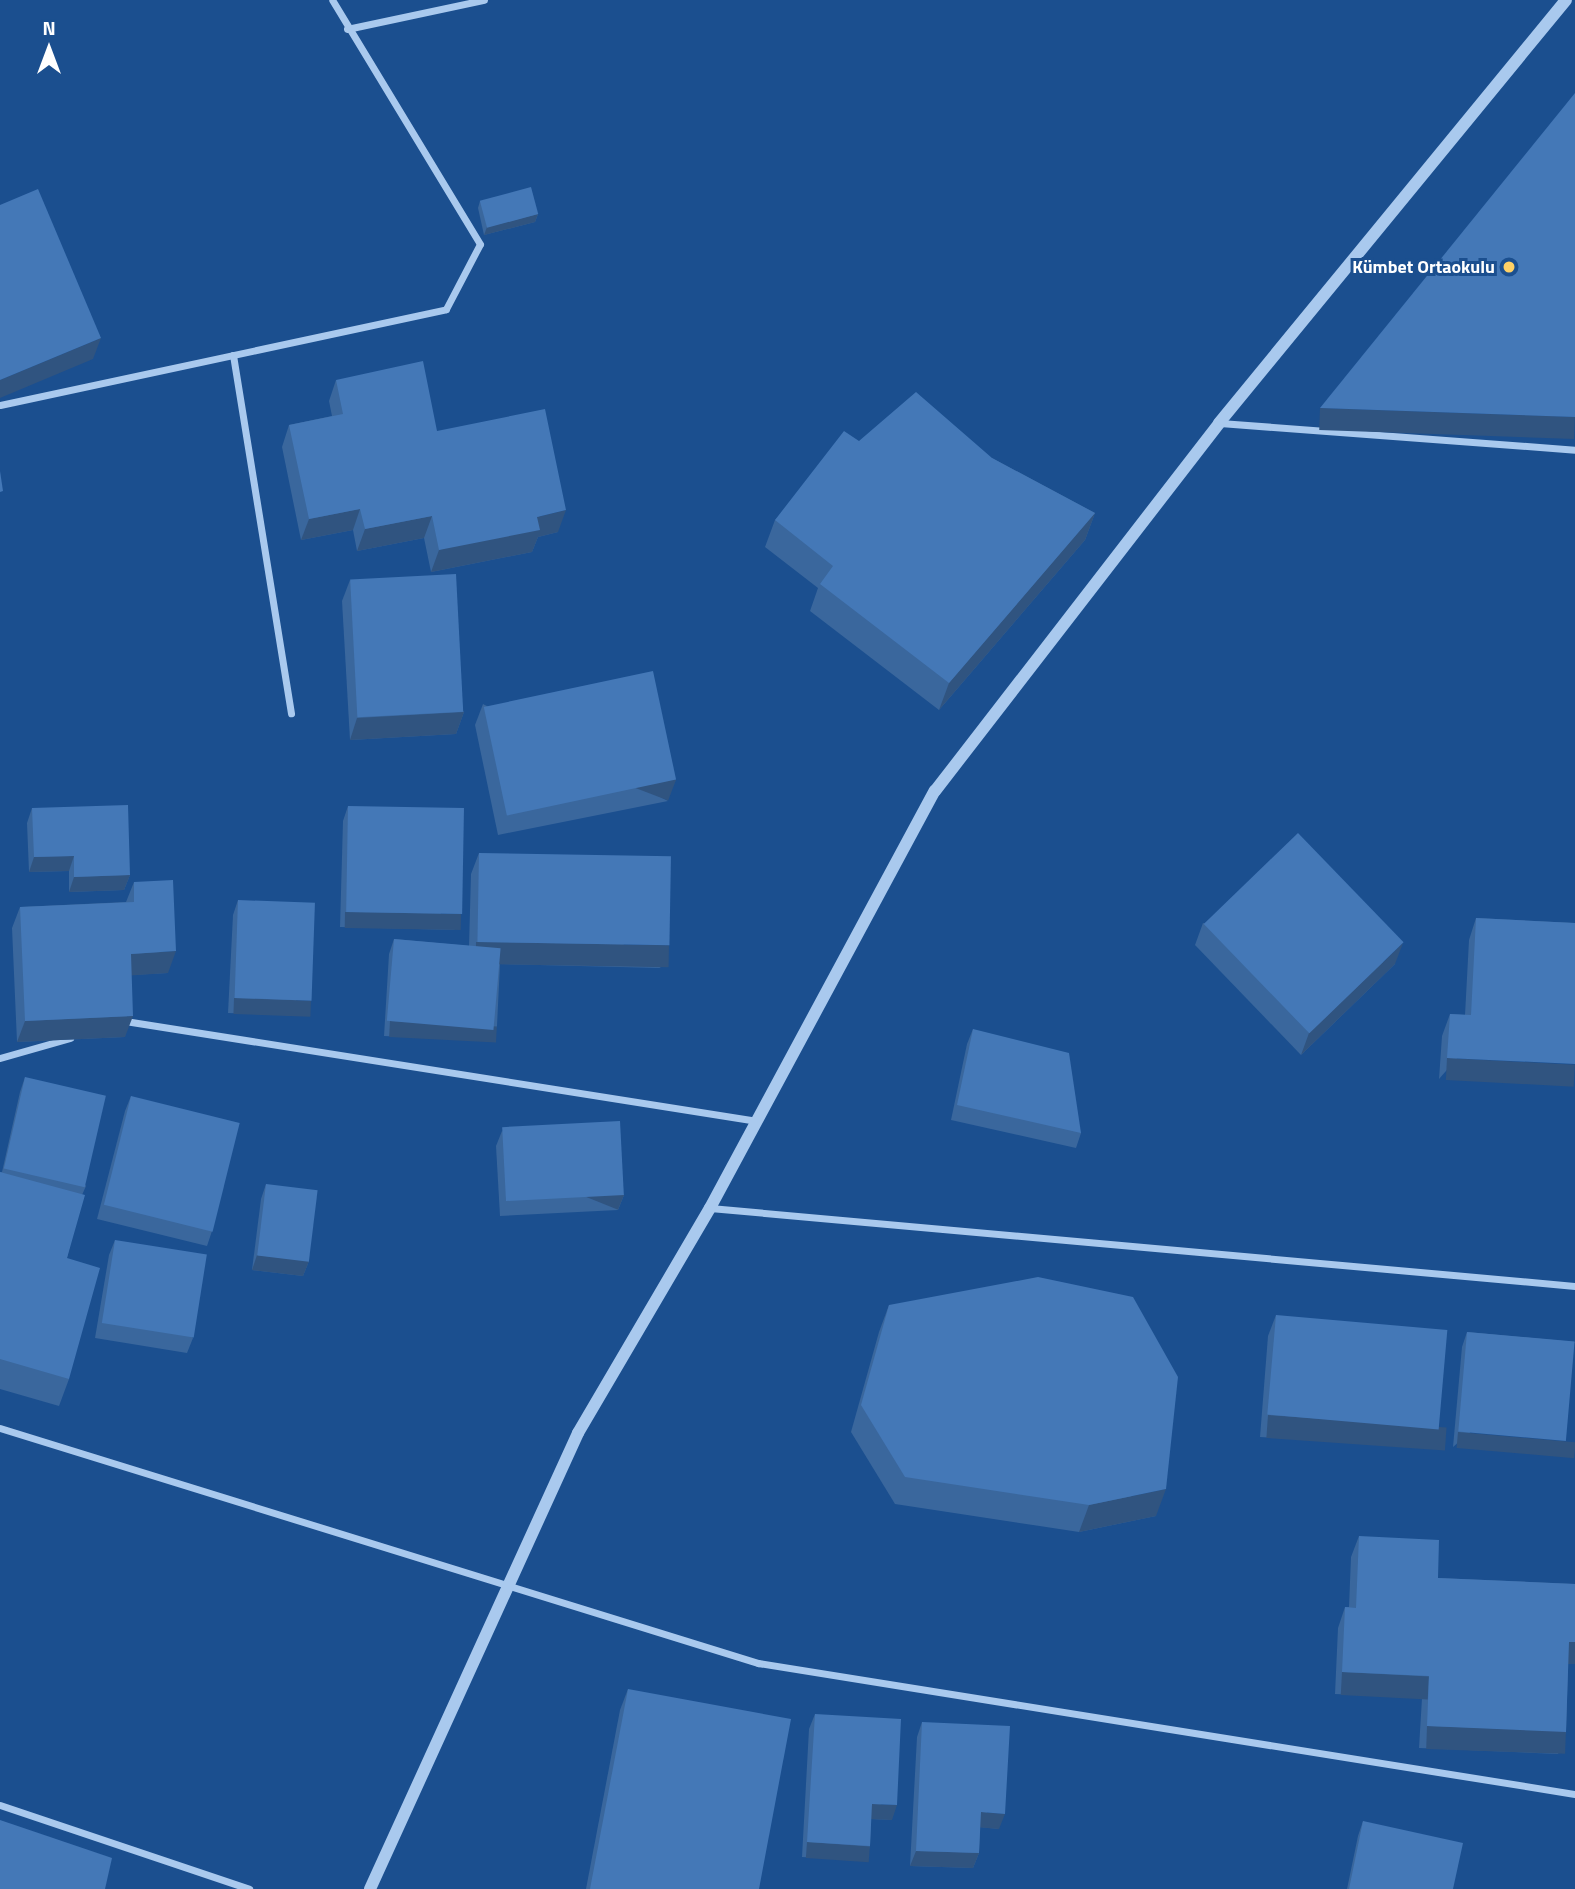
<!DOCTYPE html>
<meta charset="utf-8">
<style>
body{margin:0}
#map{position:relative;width:1575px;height:1889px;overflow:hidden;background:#1b4f8f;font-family:"Titillium Web",sans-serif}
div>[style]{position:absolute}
.minor>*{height:7px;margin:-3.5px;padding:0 3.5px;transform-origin:3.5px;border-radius:3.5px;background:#a9c9ee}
.tertiary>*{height:12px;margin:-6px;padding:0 6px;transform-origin:6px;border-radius:6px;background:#a9c9ee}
.wall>*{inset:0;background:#3a679d}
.shaded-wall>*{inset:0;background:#305480;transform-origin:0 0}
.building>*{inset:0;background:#4478b7;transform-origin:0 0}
.dots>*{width:19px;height:19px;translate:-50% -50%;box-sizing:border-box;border:4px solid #1b4f8f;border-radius:50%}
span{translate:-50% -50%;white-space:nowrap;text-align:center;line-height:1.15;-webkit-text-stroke:6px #1b4f8f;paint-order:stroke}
.poi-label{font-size:18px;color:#fff;font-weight:700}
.right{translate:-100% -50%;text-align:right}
.north{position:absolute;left:14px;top:14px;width:70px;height:70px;-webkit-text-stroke:5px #1b4f8f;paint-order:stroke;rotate:0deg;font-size:19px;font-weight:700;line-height:28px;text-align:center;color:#fff}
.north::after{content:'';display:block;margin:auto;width:24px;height:32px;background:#fff;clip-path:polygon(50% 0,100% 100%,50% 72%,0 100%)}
</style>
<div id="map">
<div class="minor">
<i style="left:347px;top:29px;width:140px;rotate:-12deg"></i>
<i style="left:233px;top:355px;width:363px;rotate:80.8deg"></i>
<i style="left:0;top:405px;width:456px;rotate:-12.1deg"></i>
<i style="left:446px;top:309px;width:73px;rotate:-62.4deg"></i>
<i style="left:480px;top:244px;width:285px;rotate:-121.2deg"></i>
<i style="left:1220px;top:423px;width:356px;rotate:4.3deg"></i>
<i style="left:125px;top:1021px;width:640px;rotate:8.99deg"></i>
<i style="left:0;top:1058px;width:73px;rotate:-15.9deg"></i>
<i style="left:710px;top:1208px;width:869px;rotate:5.15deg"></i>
<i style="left:0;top:1428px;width:794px;rotate:17.22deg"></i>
<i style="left:758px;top:1663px;width:827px;rotate:9.11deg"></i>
<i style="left:0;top:1805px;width:263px;rotate:18.6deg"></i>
</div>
<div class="tertiary">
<i style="left:370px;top:1889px;width:501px;rotate:-65.48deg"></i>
<i style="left:578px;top:1433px;width:261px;rotate:-59.6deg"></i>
<i style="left:710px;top:1208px;width:474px;rotate:-61.7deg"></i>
<i style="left:935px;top:791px;width:465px;rotate:-52.3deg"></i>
<i style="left:1219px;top:423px;width:547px;rotate:-50.64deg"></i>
</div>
<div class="wall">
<i style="clip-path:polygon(480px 201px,538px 214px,535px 222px,484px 235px,478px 208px)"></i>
<i style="clip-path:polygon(336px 380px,437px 431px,558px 532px,538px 537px,532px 552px,431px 572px,424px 538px,357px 551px,353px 530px,301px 540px,282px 447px,289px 425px,332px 416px,329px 401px)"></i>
<i style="clip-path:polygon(859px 441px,992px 458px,1095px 513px,1085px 540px,939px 710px,810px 611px,818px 588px,765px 547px,775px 520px)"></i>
<i style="clip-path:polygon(350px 580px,464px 712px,456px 734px,350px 740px,342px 601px)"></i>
<i style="clip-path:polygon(483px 704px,668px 801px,498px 835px,475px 725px)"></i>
<i style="clip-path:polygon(348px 806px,455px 930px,340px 927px,343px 821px)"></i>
<i style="clip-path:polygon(32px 808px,130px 875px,124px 890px,69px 892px,69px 871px,29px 872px,27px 823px)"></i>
<i style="clip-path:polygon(479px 853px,661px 968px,500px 964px,497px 1026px,491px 1041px,384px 1036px,389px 954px,394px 939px,469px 946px,471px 874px)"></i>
<i style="clip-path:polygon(134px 882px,168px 973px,131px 975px,125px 1037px,17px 1042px,12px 928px,20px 907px,126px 902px)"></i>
<i style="clip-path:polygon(238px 900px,305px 1016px,228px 1013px,233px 915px)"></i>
<i style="clip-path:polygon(1476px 918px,1575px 923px,1439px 1079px,1442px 1036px,1450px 1014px,1465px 1015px,1469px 940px)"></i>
<i style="clip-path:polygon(1203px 923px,1395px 964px,1301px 1055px,1195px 945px)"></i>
<i style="clip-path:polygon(973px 1029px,1081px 1133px,1076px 1148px,951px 1120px,967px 1044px)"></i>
<i style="clip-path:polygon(25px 1077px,86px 1186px,82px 1195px,67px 1258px,69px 1379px,59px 1406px,0 1389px,0 1172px,2px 1172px,20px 1092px)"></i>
<i style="clip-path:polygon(131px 1096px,212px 1231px,207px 1246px,97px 1219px,125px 1111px)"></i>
<i style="clip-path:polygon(502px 1131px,624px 1195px,618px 1210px,500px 1216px,496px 1146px)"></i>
<i style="clip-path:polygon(266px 1184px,309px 1261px,303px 1276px,252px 1270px,261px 1199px)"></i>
<i style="clip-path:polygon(115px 1240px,193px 1338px,187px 1353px,95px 1338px,109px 1255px)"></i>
<i style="clip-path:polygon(889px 1305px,1156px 1516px,1079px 1532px,895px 1504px,851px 1432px,879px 1332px)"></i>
<i style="clip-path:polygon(1276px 1315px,1439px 1448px,1260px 1437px,1268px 1336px)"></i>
<i style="clip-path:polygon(1467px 1332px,1575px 1342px,1453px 1447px,1462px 1347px)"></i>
<i style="clip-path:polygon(1359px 1536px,1438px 1578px,1575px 1584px,1575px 1664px,1568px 1664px,1566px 1732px,1558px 1754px,1419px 1748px,1422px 1698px,1335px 1694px,1338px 1628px,1345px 1607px,1349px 1607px,1351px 1557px)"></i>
<i style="clip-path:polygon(628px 1689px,759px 1889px,586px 1889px,620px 1710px)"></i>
<i style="clip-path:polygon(815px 1714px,892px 1820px,871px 1819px,870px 1846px,865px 1861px,802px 1857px,809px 1729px)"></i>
<i style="clip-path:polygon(922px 1722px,999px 1829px,980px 1827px,979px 1853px,973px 1868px,910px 1866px,917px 1737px)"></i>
<i style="clip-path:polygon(1363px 1821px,1453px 1889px,1347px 1889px,1358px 1836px)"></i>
</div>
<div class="shaded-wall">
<i style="clip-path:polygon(538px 214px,535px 222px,484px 235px,487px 227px)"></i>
<i style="clip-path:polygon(101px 338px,93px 359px,0 398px,0 380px)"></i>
<i style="left:1320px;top:408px;width:255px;height:22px;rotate:2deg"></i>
<i style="clip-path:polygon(360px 509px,353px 530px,301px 540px,309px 519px)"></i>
<i style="clip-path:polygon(566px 510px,558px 532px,538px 537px,532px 552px,431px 572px,439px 550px,537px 517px)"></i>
<i style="clip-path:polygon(1095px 513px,1085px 540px,939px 710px,949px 683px)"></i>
<i style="clip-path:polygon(432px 516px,424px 538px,357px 551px,365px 529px)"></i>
<i style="clip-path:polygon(464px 712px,456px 734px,350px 740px,357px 718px)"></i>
<i style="left:676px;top:780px;width:22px;height:173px;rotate:111deg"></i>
<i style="clip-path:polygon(74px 856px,69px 871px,29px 872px,34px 857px)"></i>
<i style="clip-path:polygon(130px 875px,124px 890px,69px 892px,74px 877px)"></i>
<i style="left:345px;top:912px;width:116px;height:16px;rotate:1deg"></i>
<i style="left:476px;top:942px;width:193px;height:22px;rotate:1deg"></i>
<i style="clip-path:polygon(1403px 943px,1395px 964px,1301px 1055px,1309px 1033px)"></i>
<i style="clip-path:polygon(176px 951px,168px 973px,123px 976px,131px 954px)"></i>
<i style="left:234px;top:998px;width:77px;height:16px;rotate:2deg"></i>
<i style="clip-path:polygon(133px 1016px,125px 1037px,17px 1042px,25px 1021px)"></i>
<i style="left:390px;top:1021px;width:107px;height:16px;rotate:3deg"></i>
<i style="left:1447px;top:1058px;width:128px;height:22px;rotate:3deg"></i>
<i style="left:624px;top:1195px;width:16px;height:118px;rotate:112deg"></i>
<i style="clip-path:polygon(257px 1255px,309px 1261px,303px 1276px,252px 1270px)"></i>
<i style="left:1268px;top:1415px;width:179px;height:23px;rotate:4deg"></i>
<i style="left:1458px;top:1432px;width:118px;height:16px;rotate:5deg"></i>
<i style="clip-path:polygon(1166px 1489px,1156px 1516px,1079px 1532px,1089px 1505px)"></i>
<i style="clip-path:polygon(1569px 1642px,1575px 1642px,1575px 1664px,1561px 1664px)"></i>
<i style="left:1342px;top:1672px;width:87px;height:23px;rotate:3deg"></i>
<i style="left:1427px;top:1726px;width:139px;height:23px;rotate:2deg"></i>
<i style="clip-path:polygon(872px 1804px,897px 1805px,892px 1820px,867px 1819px)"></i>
<i style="clip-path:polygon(981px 1812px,1005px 1814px,999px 1829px,975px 1827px)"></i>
<i style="left:807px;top:1842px;width:63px;height:16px;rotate:4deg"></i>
<i style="clip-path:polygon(916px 1851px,979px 1853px,973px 1868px,910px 1866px)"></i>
</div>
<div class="building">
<i style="clip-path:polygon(1575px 93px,1575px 417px,1320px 408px)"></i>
<i style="left:531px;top:187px;width:28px;height:53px;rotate:75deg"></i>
<i style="clip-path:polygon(38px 189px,101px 338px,0 380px,0 205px)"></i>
<i style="clip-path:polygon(423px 361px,437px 431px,545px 409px,566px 510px,537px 517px,540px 530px,439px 550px,432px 516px,365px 529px,360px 509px,309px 519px,289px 425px,343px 414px,336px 380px)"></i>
<i style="clip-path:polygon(916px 392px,992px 458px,1095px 513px,949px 683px,820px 584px,833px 566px,775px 520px,844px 431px,859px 441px)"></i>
<i style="clip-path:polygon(0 471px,3px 491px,0 492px)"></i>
<i style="left:456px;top:574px;width:138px;height:106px;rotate:87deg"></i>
<i style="left:653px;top:671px;width:111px;height:173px;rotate:78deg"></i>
<i style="clip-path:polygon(128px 805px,130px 875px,74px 877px,74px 856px,34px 857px,32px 808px)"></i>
<i style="left:348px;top:806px;width:116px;height:106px;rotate:1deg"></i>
<i style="left:1298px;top:833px;width:152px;height:131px;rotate:46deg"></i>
<i style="left:479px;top:853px;width:192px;height:89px;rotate:1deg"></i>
<i style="clip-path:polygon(173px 880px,176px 951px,131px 954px,133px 1016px,25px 1021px,20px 907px,134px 902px,134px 882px)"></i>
<i style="left:238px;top:900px;width:77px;height:98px;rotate:2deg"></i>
<i style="clip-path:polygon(1476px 918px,1575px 923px,1575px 1064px,1447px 1058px,1450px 1014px,1471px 1015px)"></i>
<i style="left:394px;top:939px;width:107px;height:82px;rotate:5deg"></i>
<i style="clip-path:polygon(973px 1029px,1069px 1053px,1081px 1133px,957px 1105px)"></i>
<i style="left:25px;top:1077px;width:83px;height:94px;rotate:13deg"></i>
<i style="left:131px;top:1096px;width:112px;height:112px;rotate:14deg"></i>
<i style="left:620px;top:1121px;width:74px;height:118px;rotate:87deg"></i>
<i style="clip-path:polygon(0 1172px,85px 1195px,67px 1258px,100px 1268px,69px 1379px,0 1359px)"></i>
<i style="left:266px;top:1184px;width:52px;height:72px;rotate:7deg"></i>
<i style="left:115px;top:1240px;width:93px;height:84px;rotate:9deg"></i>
<i style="clip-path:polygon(1038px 1277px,1133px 1297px,1178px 1377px,1166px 1489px,1089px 1505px,905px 1477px,861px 1405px,889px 1305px)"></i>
<i style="left:1276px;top:1315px;width:172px;height:100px;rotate:5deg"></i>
<i style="left:1467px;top:1332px;width:108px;height:100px;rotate:5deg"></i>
<i style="clip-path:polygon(1359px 1536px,1439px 1540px,1438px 1578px,1575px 1584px,1575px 1642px,1569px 1642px,1566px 1732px,1427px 1726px,1429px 1676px,1342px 1672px,1345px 1607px,1356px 1608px)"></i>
<i style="clip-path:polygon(628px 1689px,791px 1719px,759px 1889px,590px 1889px)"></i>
<i style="clip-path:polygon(815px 1714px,901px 1719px,897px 1805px,872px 1804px,870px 1846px,807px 1842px)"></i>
<i style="clip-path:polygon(922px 1722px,1010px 1726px,1005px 1814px,981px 1812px,979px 1853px,916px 1851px)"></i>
<i style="clip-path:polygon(0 1820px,112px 1858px,105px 1889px,0 1889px)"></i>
<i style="clip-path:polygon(1363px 1821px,1463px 1843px,1453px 1889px,1349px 1889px)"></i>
</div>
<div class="dots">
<i style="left:1509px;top:267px;background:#ffd166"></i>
</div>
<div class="poi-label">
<span class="right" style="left:1495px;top:267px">Kümbet Ortaokulu</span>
</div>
<div class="north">N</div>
</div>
